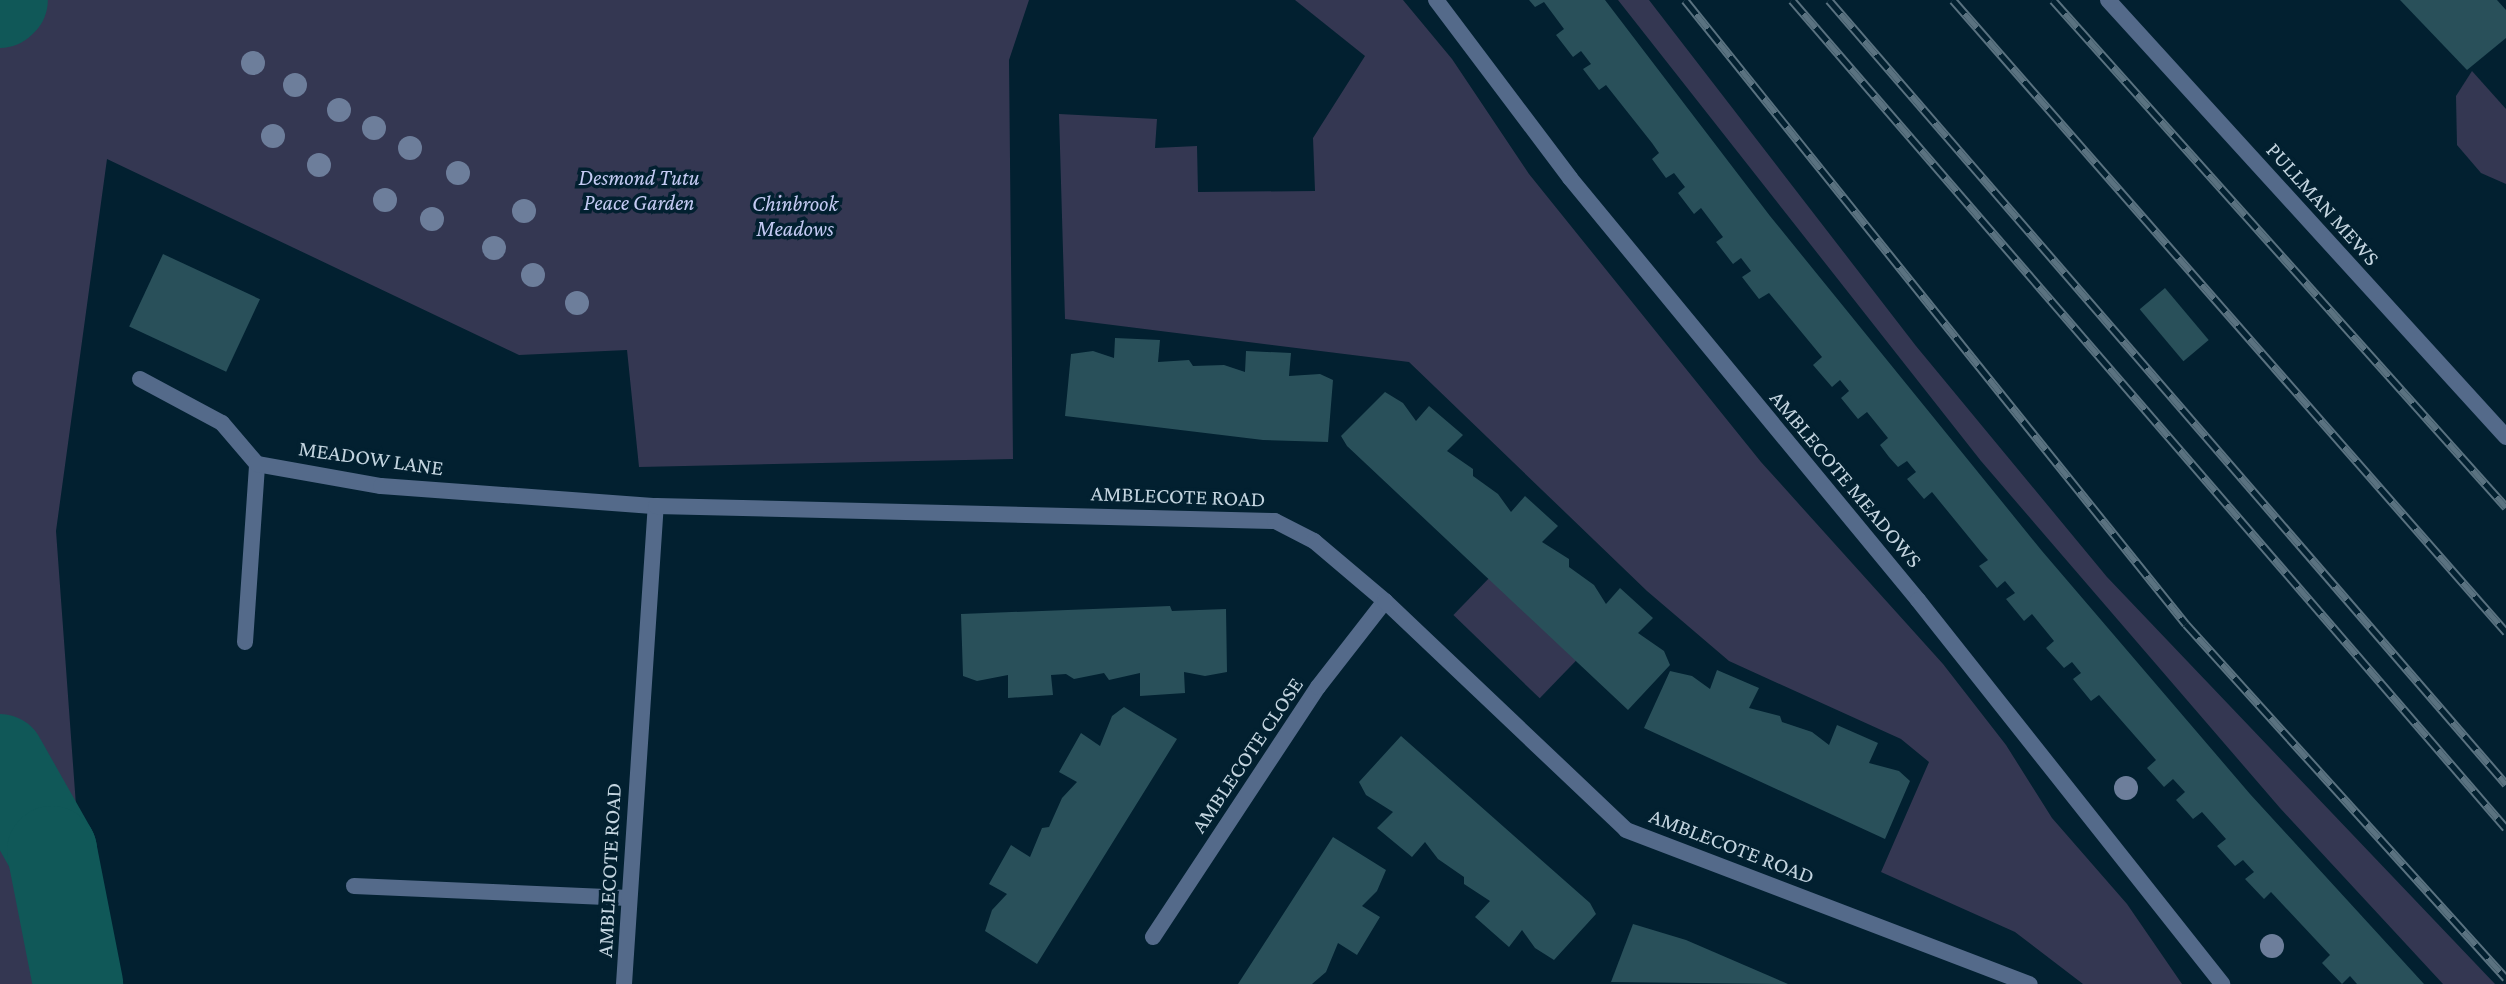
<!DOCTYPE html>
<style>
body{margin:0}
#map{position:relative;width:2506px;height:984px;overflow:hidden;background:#022030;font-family:"Crimson Pro",serif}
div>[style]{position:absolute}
.green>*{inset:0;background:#343752;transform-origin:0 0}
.river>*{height:90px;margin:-45px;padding:0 45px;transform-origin:45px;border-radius:45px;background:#105858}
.building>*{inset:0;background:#29505a;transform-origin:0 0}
.service>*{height:16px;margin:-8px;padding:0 8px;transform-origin:8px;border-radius:8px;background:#546a8a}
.minor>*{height:16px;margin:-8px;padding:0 8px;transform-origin:8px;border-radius:8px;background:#546a8a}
.rail>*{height:9px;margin-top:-4.5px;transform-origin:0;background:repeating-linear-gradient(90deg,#022030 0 18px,#5a7280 0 36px);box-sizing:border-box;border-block:2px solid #5a7280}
.trees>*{width:24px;height:24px;margin:-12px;border-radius:50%;background:#6d7e9b}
span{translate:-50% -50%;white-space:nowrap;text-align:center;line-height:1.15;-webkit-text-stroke:7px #022030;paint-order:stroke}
.park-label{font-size:22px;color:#c4caf3;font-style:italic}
.street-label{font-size:22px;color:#c3d4df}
</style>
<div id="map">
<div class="green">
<i style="clip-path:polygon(0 0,1029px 0,1009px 60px,1013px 459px,639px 467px,627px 350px,519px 355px,107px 159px,56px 531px,89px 984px,0 984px)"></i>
<i style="clip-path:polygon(1295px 0,1403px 0,1452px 59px,1529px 174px,1761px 462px,1943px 664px,2006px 745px,2052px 818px,2127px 904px,2182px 984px,2083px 984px,2015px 932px,1881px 872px,1929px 762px,1901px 739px,1729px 661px,1647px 591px,1409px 362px,1065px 319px,1059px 114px,1157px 119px,1155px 148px,1197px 146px,1198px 192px,1315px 191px,1313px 138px,1365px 56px)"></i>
<i style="clip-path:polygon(1618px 0,1649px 0,1916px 346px,2107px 577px,2495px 984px,2443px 984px,2280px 808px,1981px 461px)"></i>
<i style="clip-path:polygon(2472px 71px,2506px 109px,2506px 184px,2481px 173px,2457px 145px,2456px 96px)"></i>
<i style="left:1493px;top:574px;width:120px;height:57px;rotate:44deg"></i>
</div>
<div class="river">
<i style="left:0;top:3px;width:4px;rotate:-45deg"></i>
<i style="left:0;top:759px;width:106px;rotate:60.5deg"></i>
<i style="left:52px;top:851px;width:136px;rotate:78.9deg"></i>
</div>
<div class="building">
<i style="clip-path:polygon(1529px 0,1605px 0,1770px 216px,2042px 551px,2250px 794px,2424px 984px,2357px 984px,2350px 976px,2342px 984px,2322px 963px,2330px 955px,2271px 892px,2264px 899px,2245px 879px,2254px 872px,2243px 860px,2235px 866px,2217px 846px,2226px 839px,2202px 812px,2193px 819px,2176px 800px,2185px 792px,2173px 779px,2164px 787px,2147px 768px,2156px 760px,2099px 695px,2091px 701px,2073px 679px,2081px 673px,2072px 662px,2064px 668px,2046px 648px,2054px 641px,2032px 614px,2024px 621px,2006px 599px,2015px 593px,2005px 581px,1997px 588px,1979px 566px,1988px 560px,1981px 552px,1932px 492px,1924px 499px,1907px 479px,1916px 472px,1907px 461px,1898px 467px,1889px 457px,1880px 445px,1888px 438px,1867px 412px,1858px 419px,1841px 398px,1849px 391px,1840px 380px,1832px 387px,1813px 365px,1822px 357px,1769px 293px,1759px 299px,1742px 277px,1751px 271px,1741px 258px,1733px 264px,1716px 242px,1723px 237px,1701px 208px,1694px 214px,1678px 193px,1685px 187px,1674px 173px,1666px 178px,1652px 159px,1659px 153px,1652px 143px,1606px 85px,1599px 90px,1583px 69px,1591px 64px,1581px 51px,1573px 57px,1556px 35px,1564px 29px,1544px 2px,1535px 7px)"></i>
<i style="clip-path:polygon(2400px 0,2497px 0,2506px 10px,2506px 38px,2467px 70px)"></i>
<i style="left:163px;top:254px;width:107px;height:80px;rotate:25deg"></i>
<i style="left:2165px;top:288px;width:68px;height:33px;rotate:50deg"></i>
<i style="clip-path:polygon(1115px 338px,1160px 340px,1158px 362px,1189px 360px,1193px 366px,1224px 365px,1245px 372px,1246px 351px,1291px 353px,1289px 376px,1320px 374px,1333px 380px,1328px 442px,1263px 440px,1065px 416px,1071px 354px,1093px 351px,1114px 358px)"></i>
<i style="clip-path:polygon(1385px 392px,1403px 403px,1416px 421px,1429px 406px,1463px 435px,1447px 451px,1473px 469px,1473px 476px,1498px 494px,1511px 512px,1525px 496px,1558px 526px,1542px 542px,1569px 559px,1569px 567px,1594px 585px,1606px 604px,1620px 588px,1653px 618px,1638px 633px,1664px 651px,1670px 665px,1628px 710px,1347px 446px,1341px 436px)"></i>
<i style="clip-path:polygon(1170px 606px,1172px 611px,1226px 609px,1227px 672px,1205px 676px,1184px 672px,1185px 693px,1140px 696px,1140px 673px,1109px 680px,1104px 673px,1074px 679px,1066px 674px,1051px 675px,1053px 695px,1008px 698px,1008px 675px,977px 681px,963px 676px,961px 614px)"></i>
<i style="clip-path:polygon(1717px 670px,1759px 688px,1749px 708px,1780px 716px,1782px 722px,1812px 732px,1829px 745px,1837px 725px,1878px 743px,1869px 763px,1899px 771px,1910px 781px,1885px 839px,1644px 728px,1670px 671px,1692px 676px,1710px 689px)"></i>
<i style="clip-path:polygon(1124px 707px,1177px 739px,1037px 964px,985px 931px,992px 910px,1007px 894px,989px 884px,1011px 845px,1030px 857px,1042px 828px,1049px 827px,1062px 798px,1077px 782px,1059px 772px,1081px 733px,1100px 746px,1112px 716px)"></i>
<i style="clip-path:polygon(1401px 736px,1590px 903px,1596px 914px,1554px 960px,1535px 948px,1522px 930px,1509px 947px,1475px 917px,1490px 901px,1464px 884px,1464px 877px,1438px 859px,1425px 842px,1412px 857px,1377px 828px,1393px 812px,1366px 795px,1359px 782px)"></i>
<i style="clip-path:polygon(1333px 837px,1386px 870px,1377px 891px,1362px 906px,1380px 917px,1357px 955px,1338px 943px,1326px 972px,1312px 984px,1238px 984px)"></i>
<i style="clip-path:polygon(1633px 924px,1686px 940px,1788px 984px,1611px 982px)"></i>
</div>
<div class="service">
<i style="left:354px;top:886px;width:275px;rotate:2.5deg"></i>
</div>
<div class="minor">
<i style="left:1436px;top:0;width:223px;rotate:53deg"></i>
<i style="left:1570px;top:178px;width:547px;rotate:50.49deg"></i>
<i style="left:1918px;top:600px;width:490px;rotate:51.6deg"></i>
<i style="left:2108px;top:0;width:591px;rotate:47.67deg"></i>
<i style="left:140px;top:379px;width:93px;rotate:28.2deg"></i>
<i style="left:222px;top:423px;width:54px;rotate:49.5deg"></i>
<i style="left:245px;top:642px;width:178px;rotate:-86.1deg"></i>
<i style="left:257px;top:464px;width:126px;rotate:10.1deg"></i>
<i style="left:381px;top:486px;width:276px;rotate:4.2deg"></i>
<i style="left:1153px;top:937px;width:300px;rotate:-56.6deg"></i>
<i style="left:1318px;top:687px;width:109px;rotate:-52.1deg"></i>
<i style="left:624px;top:984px;width:479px;rotate:-86.2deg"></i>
<i style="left:656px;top:506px;width:619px;rotate:1.39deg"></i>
<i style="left:1275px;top:521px;width:44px;rotate:27.1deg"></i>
<i style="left:1314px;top:541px;width:93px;rotate:40.2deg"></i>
<i style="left:1385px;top:601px;width:332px;rotate:43.5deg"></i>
<i style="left:1626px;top:830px;width:432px;rotate:20.9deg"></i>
</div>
<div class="rail">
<i style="left:1685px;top:0;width:800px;rotate:51.24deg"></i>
<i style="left:2186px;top:624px;width:477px;rotate:47.9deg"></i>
<i style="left:1792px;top:0;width:1093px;rotate:49.23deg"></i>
<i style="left:1829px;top:0;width:1036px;rotate:49.19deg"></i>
<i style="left:1953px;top:0;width:840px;rotate:48.81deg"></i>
<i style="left:2053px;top:0;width:680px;rotate:48.22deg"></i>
</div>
<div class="trees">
<i style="left:253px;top:63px"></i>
<i style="left:295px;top:85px"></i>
<i style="left:339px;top:110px"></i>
<i style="left:374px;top:128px"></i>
<i style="left:273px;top:136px"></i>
<i style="left:410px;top:148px"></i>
<i style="left:319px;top:165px"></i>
<i style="left:458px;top:173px"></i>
<i style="left:385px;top:200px"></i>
<i style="left:524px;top:211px"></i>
<i style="left:432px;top:219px"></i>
<i style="left:494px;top:248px"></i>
<i style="left:533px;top:275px"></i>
<i style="left:577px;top:303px"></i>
<i style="left:2126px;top:788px"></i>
<i style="left:2272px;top:946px"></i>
</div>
<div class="park-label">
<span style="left:639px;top:190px">Desmond Tutu<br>Peace Garden</span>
<span style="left:795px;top:216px">Chinbrook<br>Meadows</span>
</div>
<div class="street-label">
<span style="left:2323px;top:204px;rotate:48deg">PULLMAN MEWS</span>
<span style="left:371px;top:458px;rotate:8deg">MEADOW LANE</span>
<span style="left:1846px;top:479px;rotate:50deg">AMBLECOTE MEADOWS</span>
<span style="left:1178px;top:496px;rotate:2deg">AMBLECOTE ROAD</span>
<span style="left:1247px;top:755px;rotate:-56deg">AMBLECOTE CLOSE</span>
<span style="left:1732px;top:846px;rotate:21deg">AMBLECOTE ROAD</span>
<span style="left:609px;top:870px;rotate:-87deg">AMBLECOTE ROAD</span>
</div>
</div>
